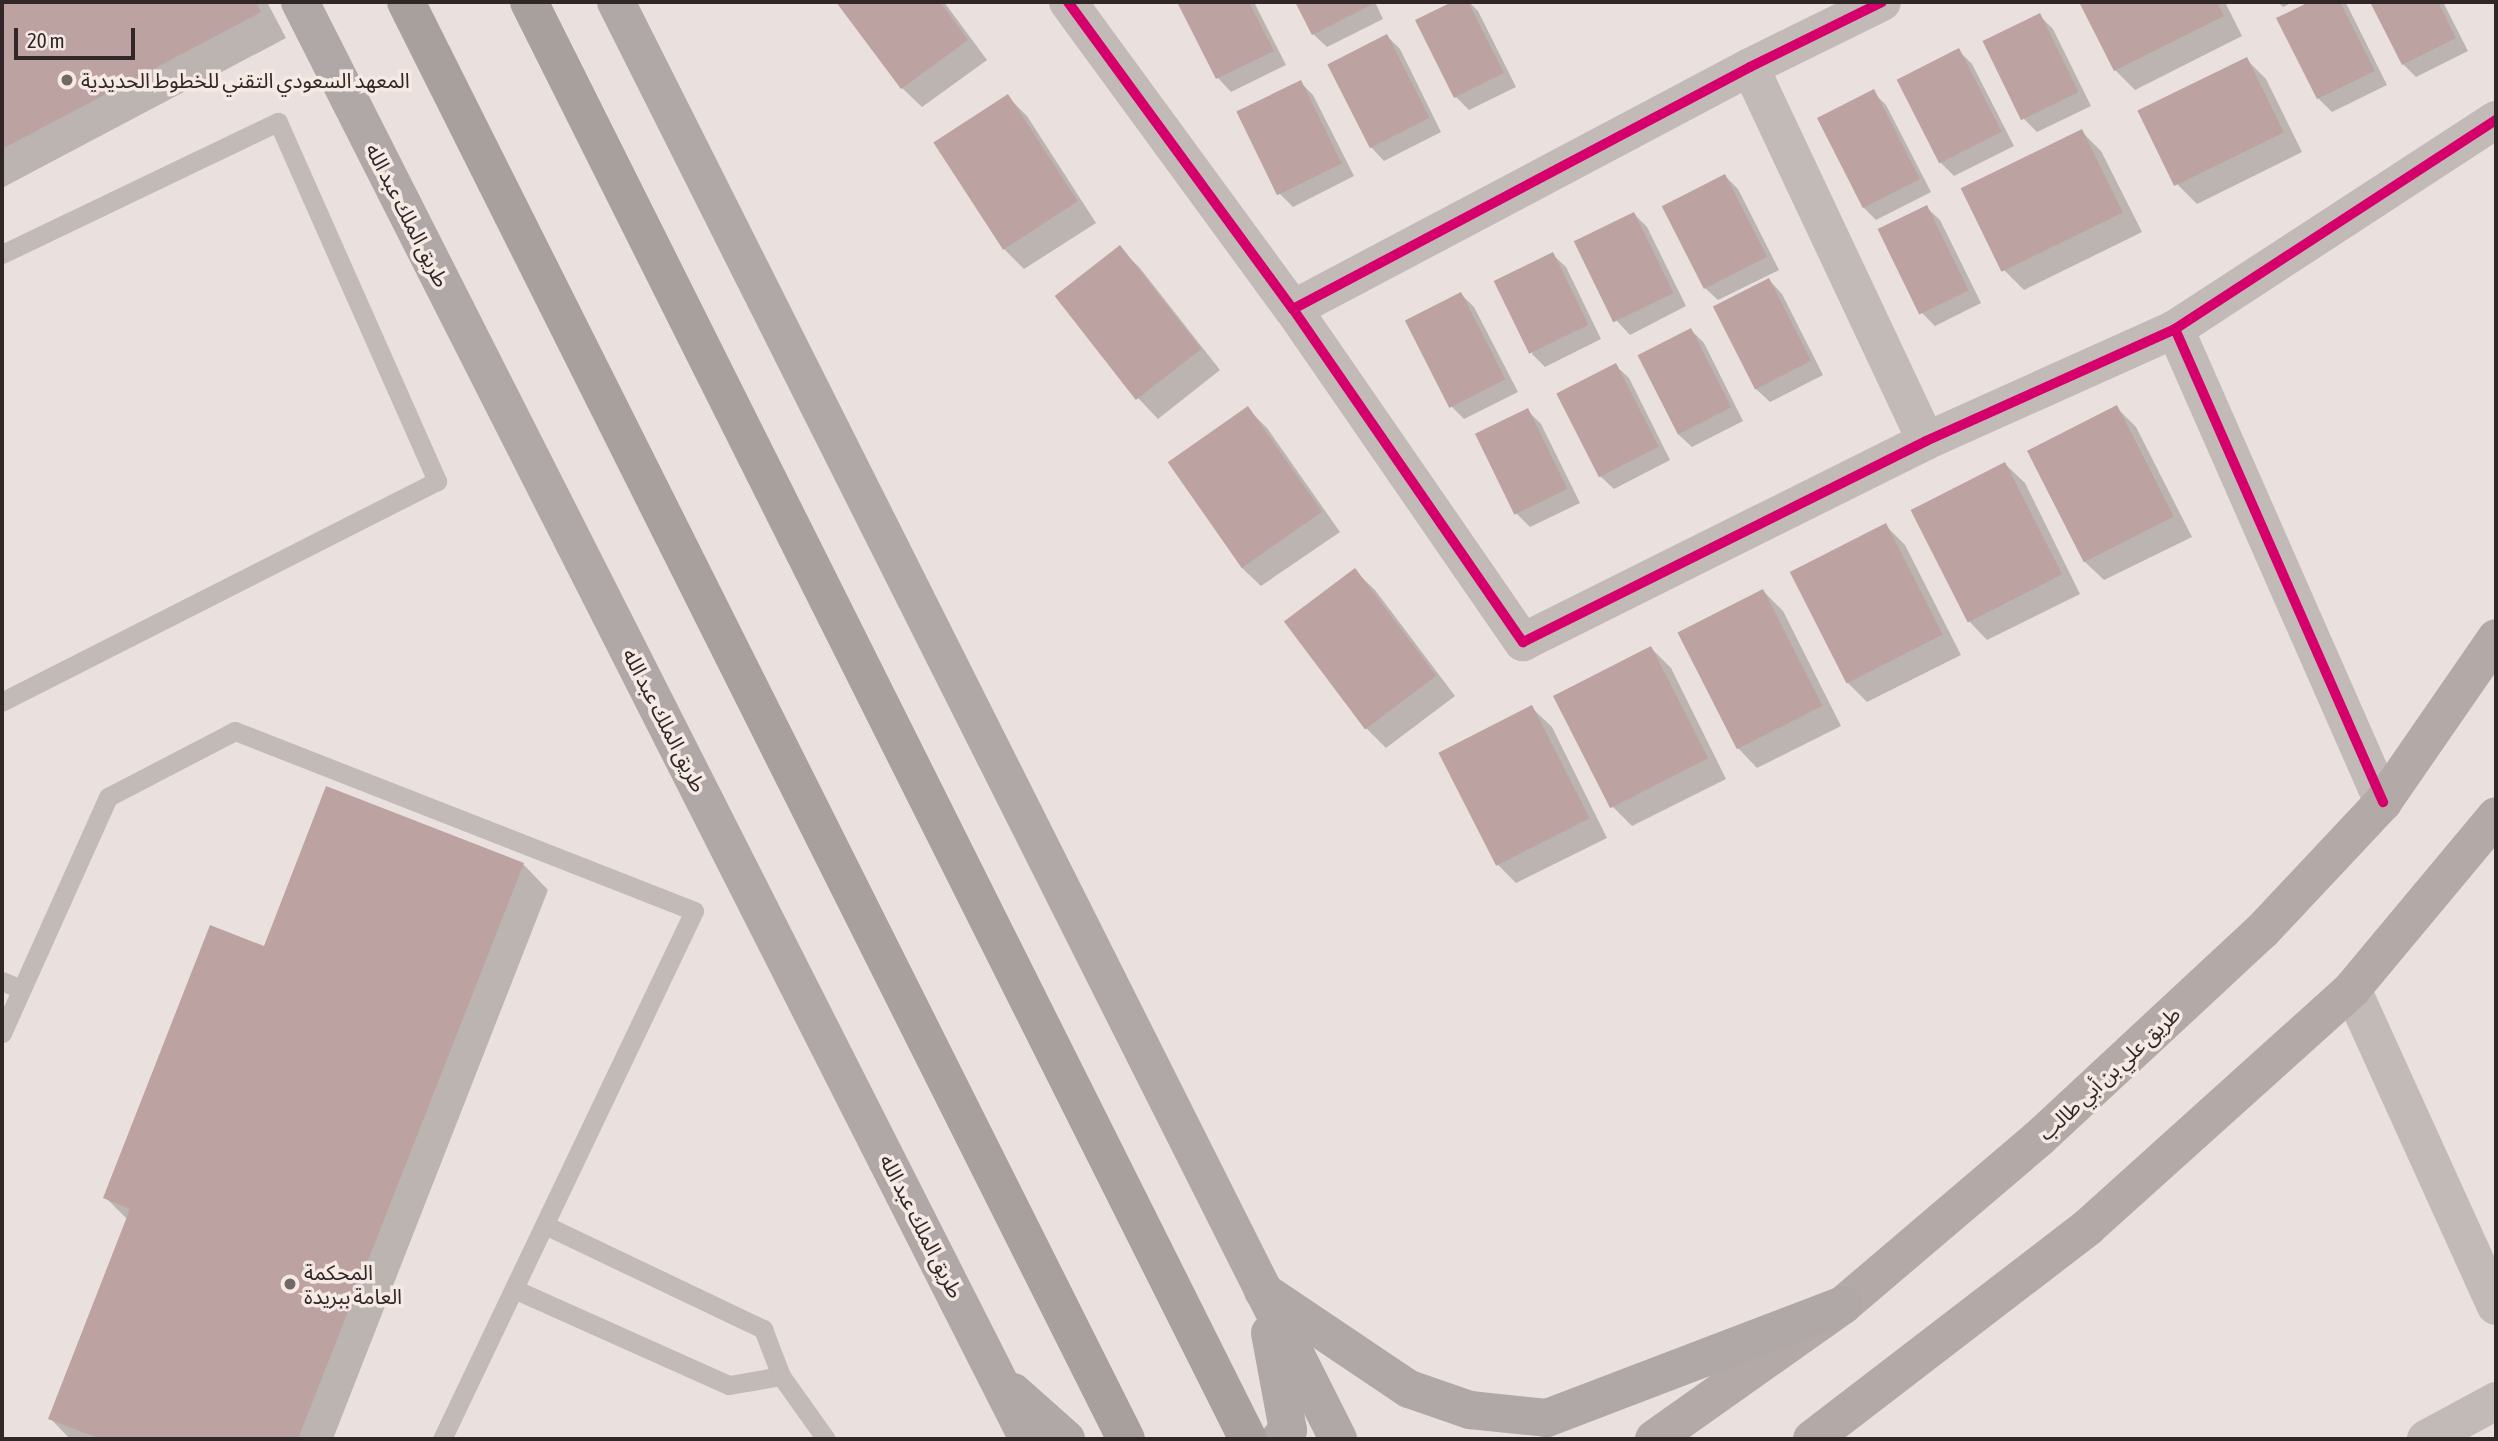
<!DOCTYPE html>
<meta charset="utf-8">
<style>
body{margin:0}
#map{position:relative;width:2498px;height:1441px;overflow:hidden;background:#eae1de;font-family:"Asap Condensed","Noto Sans Arabic",sans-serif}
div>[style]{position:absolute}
.shadow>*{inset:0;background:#0003}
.building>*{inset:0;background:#bca3a2;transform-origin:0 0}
.lane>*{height:19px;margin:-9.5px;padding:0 9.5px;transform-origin:9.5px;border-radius:9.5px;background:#c2bab7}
.street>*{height:38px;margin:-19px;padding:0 19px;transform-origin:19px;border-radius:19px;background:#c2bab7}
.secondary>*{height:38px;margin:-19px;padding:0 19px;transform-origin:19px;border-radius:19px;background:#b3aaa8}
.primary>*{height:38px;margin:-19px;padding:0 19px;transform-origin:19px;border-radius:19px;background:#b0a8a7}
.highway>*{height:38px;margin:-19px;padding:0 19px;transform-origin:19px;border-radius:19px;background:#a8a09d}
.cycleway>*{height:10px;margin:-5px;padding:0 5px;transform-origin:5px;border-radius:5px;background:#d6006c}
.dots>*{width:19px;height:19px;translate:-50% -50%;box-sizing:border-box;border:4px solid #f6eae5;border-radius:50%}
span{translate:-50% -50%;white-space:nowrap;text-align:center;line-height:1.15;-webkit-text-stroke:7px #f6eae5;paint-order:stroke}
.poi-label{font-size:21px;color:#322727}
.left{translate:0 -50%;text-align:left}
.street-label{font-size:21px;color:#322727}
.frame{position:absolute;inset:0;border:4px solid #322727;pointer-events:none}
.scale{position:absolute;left:14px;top:28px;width:121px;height:32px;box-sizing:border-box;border:4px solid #322727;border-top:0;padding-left:9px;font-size:21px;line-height:24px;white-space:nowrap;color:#322727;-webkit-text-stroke:5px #f6eae5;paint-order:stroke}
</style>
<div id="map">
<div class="shadow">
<i style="clip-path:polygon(2px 2px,267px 2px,286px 38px,2px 188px)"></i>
<i style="clip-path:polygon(838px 2px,944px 2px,987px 60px,922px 107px,902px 88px)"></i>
<i style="clip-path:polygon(1179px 2px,1254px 2px,1286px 65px,1231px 92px,1218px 78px)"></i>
<i style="clip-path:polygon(1297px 2px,1375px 2px,1383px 19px,1327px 47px,1313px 34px)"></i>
<i style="clip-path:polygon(1456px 2px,1469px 2px,1478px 11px,1516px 87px,1469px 110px,1456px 97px,1417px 21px)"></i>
<i style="clip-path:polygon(2081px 2px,2225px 2px,2242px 36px,2135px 90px,2115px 70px)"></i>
<i style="clip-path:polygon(2278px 2px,2293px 2px,2283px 7px)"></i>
<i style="clip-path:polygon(2313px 2px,2344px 2px,2347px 5px,2387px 85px,2332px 112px,2318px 98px,2278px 19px)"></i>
<i style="clip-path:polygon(2372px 2px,2443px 2px,2468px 51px,2416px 77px,2403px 64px)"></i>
<i style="clip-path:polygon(2040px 16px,2053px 29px,2091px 106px,2037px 132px,2024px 119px,1985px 42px)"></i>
<i style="clip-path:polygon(1387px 36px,1400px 49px,1441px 132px,1384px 161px,1371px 147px)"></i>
<i style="clip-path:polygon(1959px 51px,1972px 64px,2014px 146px,1954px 176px,1940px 162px)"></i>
<i style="clip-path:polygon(2246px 59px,2266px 79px,2302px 152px,2197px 204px,2177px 184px,2140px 112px)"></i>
<i style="clip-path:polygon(1300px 82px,1313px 95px,1354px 176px,1293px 207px,1280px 194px)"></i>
<i style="clip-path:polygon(1873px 92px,1886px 105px,1931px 192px,1876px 220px,1863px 207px)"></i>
<i style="clip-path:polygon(1007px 96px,1027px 116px,1096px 223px,1024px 269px,1004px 249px)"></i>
<i style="clip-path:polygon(2081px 131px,2101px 151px,2142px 232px,2024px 290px,2004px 270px,1964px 190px)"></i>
<i style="clip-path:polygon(1725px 176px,1738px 189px,1779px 270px,1718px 300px,1704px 287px)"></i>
<i style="clip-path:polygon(1926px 207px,1940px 220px,1981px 303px,1935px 326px,1922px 313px)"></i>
<i style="clip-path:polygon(1634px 214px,1647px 227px,1686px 306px,1630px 335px,1617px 321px,1576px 242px)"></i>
<i style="clip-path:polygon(1119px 248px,1139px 267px,1220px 370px,1158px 419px,1139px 399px,1057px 297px)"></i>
<i style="clip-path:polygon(1552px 254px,1566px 267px,1601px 339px,1545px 367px,1532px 354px)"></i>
<i style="clip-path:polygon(1769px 280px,1782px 294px,1823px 375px,1770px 402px,1756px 389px)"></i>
<i style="clip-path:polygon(1461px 294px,1474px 307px,1518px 392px,1464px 419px,1451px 406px)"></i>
<i style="clip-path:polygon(1691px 330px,1704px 343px,1743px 421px,1692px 447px,1678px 434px)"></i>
<i style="clip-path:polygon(1615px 365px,1629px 378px,1670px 460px,1614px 489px,1600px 476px)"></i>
<i style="clip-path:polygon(2116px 407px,2136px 427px,2192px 537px,2104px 580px,2084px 561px)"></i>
<i style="clip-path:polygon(1248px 409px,1267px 428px,1340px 532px,1261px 586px,1241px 567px)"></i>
<i style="clip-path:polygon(1528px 411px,1541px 424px,1580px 503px,1530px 527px,1517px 514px,1477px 435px)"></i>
<i style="clip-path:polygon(2005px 464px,2025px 483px,2080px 594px,1987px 640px,1968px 620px,1912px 510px)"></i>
<i style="clip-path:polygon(1885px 525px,1905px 545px,1961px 655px,1867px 702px,1847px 682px)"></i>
<i style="clip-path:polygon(1355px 571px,1375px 590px,1455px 696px,1386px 748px,1366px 728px)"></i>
<i style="clip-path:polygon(1763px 591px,1783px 611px,1841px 726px,1757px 768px,1738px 748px)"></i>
<i style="clip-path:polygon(1651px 648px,1671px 668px,1726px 779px,1632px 826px,1612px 806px,1556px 695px)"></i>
<i style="clip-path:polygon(1532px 708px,1552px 727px,1607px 838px,1516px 883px,1496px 863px)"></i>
<i style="clip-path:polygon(523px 864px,548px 890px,333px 1439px,70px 1439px,50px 1418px,128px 1220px,105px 1197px,265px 948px)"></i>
</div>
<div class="building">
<i style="clip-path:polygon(2px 2px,256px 2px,261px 12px,2px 149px)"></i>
<i style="clip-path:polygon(836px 2px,940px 2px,968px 40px,901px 89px)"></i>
<i style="clip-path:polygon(1177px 2px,1249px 2px,1274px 51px,1216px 79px)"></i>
<i style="clip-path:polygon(1295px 2px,1369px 2px,1371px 5px,1312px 35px)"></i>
<i style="clip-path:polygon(1452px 2px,1468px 2px,1504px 73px,1454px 98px,1415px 20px)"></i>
<i style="clip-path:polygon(2079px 2px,2217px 2px,2224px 16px,2114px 71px)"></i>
<i style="clip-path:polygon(2309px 2px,2340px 2px,2375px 71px,2317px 99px,2276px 18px)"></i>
<i style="clip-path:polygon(2370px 2px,2438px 2px,2456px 38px,2402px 65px)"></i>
<i style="left:2040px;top:13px;width:88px;height:64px;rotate:64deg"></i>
<i style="left:1387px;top:34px;width:94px;height:67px;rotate:63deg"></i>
<i style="left:1959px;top:48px;width:94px;height:70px;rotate:63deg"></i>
<i style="left:2247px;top:57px;width:84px;height:122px;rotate:64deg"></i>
<i style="left:1301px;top:80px;width:93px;height:72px;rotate:64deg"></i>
<i style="left:1874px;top:89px;width:101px;height:64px;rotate:63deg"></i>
<i style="left:1008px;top:94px;width:128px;height:89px;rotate:57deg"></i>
<i style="left:2082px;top:129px;width:93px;height:135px;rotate:64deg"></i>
<i style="left:1725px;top:174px;width:93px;height:71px;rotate:63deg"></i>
<i style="left:1927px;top:205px;width:95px;height:55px;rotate:64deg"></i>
<i style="left:1634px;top:212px;width:90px;height:67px;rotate:64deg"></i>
<i style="left:1120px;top:245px;width:132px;height:83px;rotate:52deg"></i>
<i style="left:1553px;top:252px;width:81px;height:66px;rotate:64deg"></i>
<i style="left:1769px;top:278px;width:93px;height:63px;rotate:63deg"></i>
<i style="left:1461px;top:292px;width:98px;height:63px;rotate:63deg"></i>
<i style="left:1691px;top:328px;width:89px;height:60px;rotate:63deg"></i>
<i style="left:1616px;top:363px;width:94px;height:67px;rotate:63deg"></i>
<i style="left:2117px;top:405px;width:125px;height:101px;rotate:63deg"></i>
<i style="left:1248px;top:406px;width:129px;height:98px;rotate:55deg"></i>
<i style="left:1528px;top:408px;width:90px;height:59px;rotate:64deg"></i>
<i style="left:2005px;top:462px;width:126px;height:106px;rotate:63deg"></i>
<i style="left:1886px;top:523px;width:125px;height:108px;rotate:63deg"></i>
<i style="left:1355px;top:568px;width:135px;height:89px;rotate:53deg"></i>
<i style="left:1763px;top:589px;width:131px;height:96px;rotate:63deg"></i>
<i style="left:1651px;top:646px;width:126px;height:110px;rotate:63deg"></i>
<i style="left:1532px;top:705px;width:127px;height:105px;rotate:63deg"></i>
<i style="clip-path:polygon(326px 786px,524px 863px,298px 1439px,101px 1439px,48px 1419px,130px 1209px,103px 1198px,210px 925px,264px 946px)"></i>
</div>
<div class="lane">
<i style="left:2px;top:254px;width:306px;rotate:-25.6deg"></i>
<i style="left:278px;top:122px;width:393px;rotate:66.1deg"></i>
<i style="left:437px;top:481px;width:488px;rotate:153.1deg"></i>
<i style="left:2px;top:981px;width:21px;rotate:23deg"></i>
<i style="left:2px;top:1033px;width:259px;rotate:-65.8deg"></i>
<i style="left:108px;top:797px;width:143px;rotate:-27.5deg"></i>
<i style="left:235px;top:731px;width:493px;rotate:21.4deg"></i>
<i style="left:694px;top:911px;width:585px;rotate:115.51deg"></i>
<i style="left:545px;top:1225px;width:242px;rotate:25.5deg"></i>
<i style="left:763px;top:1329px;width:50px;rotate:69deg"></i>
<i style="left:781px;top:1376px;width:77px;rotate:54.5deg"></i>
<i style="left:514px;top:1289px;width:235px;rotate:24.1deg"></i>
<i style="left:729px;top:1385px;width:53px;rotate:-9.8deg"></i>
</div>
<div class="street">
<i style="left:1068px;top:2px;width:381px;rotate:53.8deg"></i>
<i style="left:1293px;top:309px;width:405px;rotate:55.4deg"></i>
<i style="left:1523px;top:642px;width:450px;rotate:-26.5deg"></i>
<i style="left:1926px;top:441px;width:273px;rotate:-24.2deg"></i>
<i style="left:2175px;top:329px;width:383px;rotate:-33.1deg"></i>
<i style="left:1750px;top:67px;width:413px;rotate:64.8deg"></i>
<i style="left:1293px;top:309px;width:517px;rotate:-27.9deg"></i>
<i style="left:1750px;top:67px;width:147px;rotate:-26.2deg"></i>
<i style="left:2175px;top:329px;width:517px;rotate:66.26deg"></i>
<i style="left:2352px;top:989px;width:348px;rotate:65.6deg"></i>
<i style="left:2426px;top:1439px;width:80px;rotate:-28.5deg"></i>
</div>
<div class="secondary">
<i style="left:1654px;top:1439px;width:232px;rotate:-35.3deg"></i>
<i style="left:1843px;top:1305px;width:256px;rotate:-40.4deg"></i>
<i style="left:2038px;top:1139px;width:306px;rotate:-42.9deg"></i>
<i style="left:2262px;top:931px;width:177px;rotate:-46.8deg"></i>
<i style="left:2383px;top:802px;width:199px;rotate:-55.4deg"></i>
<i style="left:1812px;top:1439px;width:348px;rotate:-37.5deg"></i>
<i style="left:2088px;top:1227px;width:355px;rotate:-42deg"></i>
<i style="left:2352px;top:989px;width:225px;rotate:-50.2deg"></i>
</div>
<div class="primary">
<i style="left:300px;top:2px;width:1611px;rotate:63.13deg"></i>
<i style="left:616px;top:2px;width:1608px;rotate:63.32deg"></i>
<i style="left:1263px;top:1291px;width:176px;rotate:33.9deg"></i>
<i style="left:1409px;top:1389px;width:65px;rotate:19deg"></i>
<i style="left:1470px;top:1410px;width:77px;rotate:5.9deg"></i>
<i style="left:1547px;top:1418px;width:317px;rotate:-20.9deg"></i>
<i style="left:1270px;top:1333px;width:99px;rotate:79.5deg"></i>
<i style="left:1288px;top:1430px;width:12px;rotate:132deg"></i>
<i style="left:1013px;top:1392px;width:71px;rotate:41.6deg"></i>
</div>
<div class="highway">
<i style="left:406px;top:2px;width:1607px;rotate:63.39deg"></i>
<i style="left:529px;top:2px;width:1607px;rotate:63.42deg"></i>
</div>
<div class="cycleway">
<i style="left:1068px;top:2px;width:381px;rotate:53.8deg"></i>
<i style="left:1293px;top:309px;width:405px;rotate:55.4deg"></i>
<i style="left:1523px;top:642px;width:450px;rotate:-26.5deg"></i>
<i style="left:1926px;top:441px;width:273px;rotate:-24.2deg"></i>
<i style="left:2175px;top:329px;width:383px;rotate:-33.1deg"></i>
<i style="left:1293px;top:309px;width:517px;rotate:-27.9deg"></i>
<i style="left:1750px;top:67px;width:147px;rotate:-26.2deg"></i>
<i style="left:2175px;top:329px;width:517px;rotate:66.26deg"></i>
</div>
<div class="dots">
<i style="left:67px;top:80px;background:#726867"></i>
<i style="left:290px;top:1284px;background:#726867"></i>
</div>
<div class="poi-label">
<span class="left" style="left:81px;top:80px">المعهد السعودي التقني للخطوط الحديدية</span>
<span class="left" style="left:304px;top:1284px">المحكمة<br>العامة ببريدة</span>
</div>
<div class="street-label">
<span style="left:408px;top:215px;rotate:63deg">طريق الملك عبد الله</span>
<span style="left:665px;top:720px;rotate:63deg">طريق الملك عبد الله</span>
<span style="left:2109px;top:1073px;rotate:-43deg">طريق علي بن أبي طالب</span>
<span style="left:922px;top:1226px;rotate:63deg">طريق الملك عبد الله</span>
</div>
<div class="frame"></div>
<div class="scale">20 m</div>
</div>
